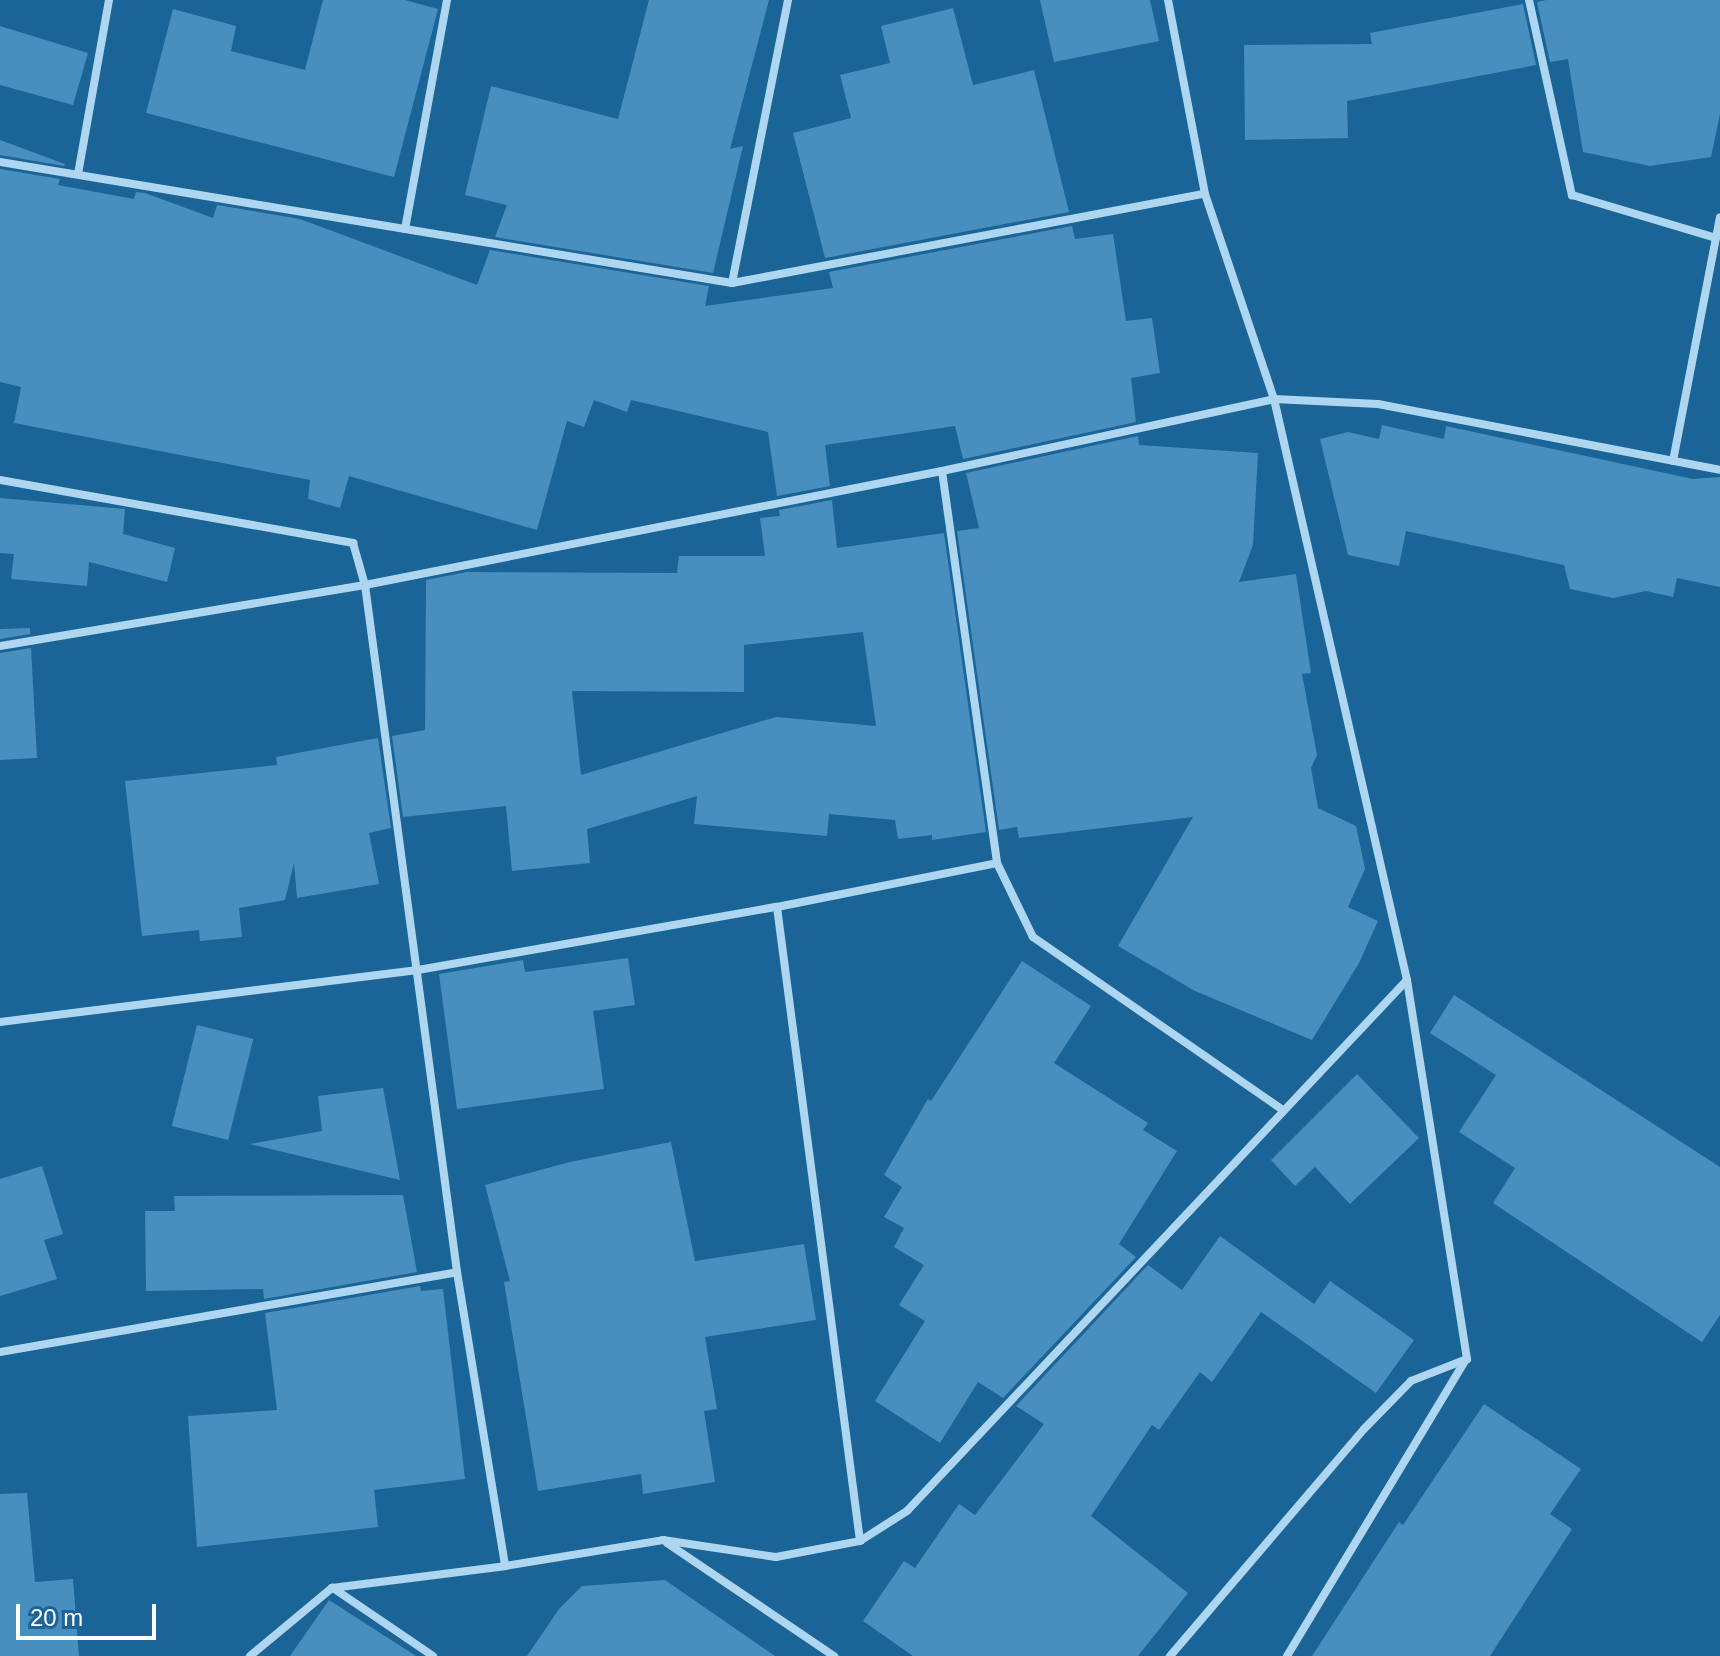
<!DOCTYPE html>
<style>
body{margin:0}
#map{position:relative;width:1720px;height:1656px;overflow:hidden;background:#1b6497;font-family:Helvetica,sans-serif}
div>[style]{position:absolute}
.building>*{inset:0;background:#488fbf;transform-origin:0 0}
.minor>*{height:8px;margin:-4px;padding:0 4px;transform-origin:4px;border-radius:4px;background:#aed6f0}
span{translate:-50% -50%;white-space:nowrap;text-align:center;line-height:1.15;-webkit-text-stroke:6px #1b6497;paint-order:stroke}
.scale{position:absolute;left:16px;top:1604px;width:140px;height:36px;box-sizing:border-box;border:4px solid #fff;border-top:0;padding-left:10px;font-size:24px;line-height:28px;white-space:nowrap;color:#fff;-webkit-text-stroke:6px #1b6497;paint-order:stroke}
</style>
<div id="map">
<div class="building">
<i style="clip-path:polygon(323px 0,405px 0,438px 9px,394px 177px,146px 113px,173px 9px,236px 26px,231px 51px,305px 70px)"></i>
<i style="clip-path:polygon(649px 0,769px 0,730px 149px,743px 146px,713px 273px,495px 237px,507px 205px,465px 195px,491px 86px,618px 119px)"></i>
<i style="clip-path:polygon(1040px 0,1150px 0,1159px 41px,1054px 62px)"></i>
<i style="clip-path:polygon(1546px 0,1720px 0,1720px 114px,1711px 157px,1650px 166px,1583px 152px,1568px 59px,1550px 62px,1537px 2px)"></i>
<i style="clip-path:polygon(1523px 4px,1536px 65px,1347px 101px,1348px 138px,1245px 140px,1244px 45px,1372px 44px,1370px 33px)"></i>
<i style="clip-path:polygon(953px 8px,973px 85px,1034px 70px,1069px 212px,825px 258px,793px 133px,851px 118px,840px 75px,890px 63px,881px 26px)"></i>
<i style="clip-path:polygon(0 26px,88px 53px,73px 105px,0 85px)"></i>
<i style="clip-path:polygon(0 140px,65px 164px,64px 166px,0 155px)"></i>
<i style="clip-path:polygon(0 169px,60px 179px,58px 185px,134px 199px,136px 192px,145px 193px,213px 218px,217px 205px,300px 219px,477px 285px,490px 250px,709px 286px,705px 306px,833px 288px,829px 272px,1072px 226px,1075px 239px,1113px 234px,1126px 321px,1152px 318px,1160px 373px,1131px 378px,1136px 422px,963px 459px,955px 426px,825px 445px,830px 486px,777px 496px,768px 432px,631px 400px,627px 412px,594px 400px,584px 427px,567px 421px,537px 530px,349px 476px,340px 508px,308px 499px,310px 480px,14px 423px,21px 387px,0 382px)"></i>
<i style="clip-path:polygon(1382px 425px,1444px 439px,1446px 426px,1693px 479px,1720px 477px,1720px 587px,1677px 578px,1673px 597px,1646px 591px,1613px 598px,1570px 589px,1564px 565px,1406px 531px,1399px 566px,1348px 555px,1320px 439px,1348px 432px,1379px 439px)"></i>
<i style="clip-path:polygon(1138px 436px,1139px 445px,1258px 453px,1253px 545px,1239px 582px,1296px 574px,1311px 673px,1302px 674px,1317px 755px,1311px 768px,1318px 808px,1356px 826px,1365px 869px,1348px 907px,1378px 921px,1359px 963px,1312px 1040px,1195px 991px,1118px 946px,1193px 817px,1019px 838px,1017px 827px,999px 830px,957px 531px,979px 528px,966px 473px)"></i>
<i style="clip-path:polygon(0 498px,125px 509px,123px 534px,175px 548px,167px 582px,89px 562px,87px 586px,11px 579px,14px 554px,0 553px)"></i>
<i style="clip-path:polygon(evenodd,832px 500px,837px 548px,944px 533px,986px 832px,932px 840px,932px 835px,898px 839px,895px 820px,829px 814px,827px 836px,694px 824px,697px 796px,587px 829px,590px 863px,512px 871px,506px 806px,403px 817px,392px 736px,425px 730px,426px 580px,467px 572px,677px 573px,679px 556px,765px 556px,760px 518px,780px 516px,779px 510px,832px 500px,863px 632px,876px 726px,776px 717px,581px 775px,572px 691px,744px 692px,744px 645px,863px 632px)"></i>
<i style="clip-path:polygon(30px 628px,30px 634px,0 639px,0 629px)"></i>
<i style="clip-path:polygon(31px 648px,37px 758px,0 760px,0 653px)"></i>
<i style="clip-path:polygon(378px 738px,391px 828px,369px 833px,379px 884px,297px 898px,294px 863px,285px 900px,239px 908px,242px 937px,200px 941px,199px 930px,142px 936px,125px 781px,277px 765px,276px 757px)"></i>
<i style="clip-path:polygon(628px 958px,635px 1005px,593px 1011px,604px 1089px,457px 1109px,439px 974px,523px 960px,525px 972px)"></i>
<i style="clip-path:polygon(1022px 961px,1091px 1006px,1054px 1063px,1148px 1123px,1143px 1130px,1177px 1151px,1119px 1244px,1136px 1257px,1003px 1398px,978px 1382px,940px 1443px,875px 1401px,925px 1321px,899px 1305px,924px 1265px,894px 1247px,904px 1228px,884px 1217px,902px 1187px,884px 1175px,928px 1099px,931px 1101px)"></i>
<i style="clip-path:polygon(1454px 995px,1720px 1167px,1720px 1315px,1702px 1342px,1493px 1203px,1515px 1168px,1459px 1132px,1496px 1075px,1430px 1033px)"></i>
<i style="left:197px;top:1025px;width:58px;height:104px;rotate:14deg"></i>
<i style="clip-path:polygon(1357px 1074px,1419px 1138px,1350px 1204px,1315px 1167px,1295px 1186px,1271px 1160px)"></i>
<i style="clip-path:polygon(383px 1088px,400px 1180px,250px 1144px,322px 1131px,318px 1096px)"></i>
<i style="clip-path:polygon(671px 1142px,695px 1261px,804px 1244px,816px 1320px,705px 1337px,717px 1409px,704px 1411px,715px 1482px,643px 1494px,641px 1474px,538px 1491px,504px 1282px,510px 1281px,485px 1185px,570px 1162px)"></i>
<i style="clip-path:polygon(42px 1166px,63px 1234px,44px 1240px,57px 1279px,0 1296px,0 1179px)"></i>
<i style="clip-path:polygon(403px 1195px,417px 1272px,264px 1299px,263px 1289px,146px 1291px,145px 1211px,175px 1211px,174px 1196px)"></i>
<i style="clip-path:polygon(1220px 1236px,1314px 1304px,1330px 1281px,1414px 1340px,1376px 1393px,1261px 1312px,1212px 1382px,1200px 1372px,1159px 1430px,1152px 1425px,1091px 1516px,1188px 1593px,1138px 1656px,913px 1656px,863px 1621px,904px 1561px,915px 1568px,959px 1504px,975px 1515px,1044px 1424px,1016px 1406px,1148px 1265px,1182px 1290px)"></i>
<i style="clip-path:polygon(420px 1286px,421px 1291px,443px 1289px,465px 1479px,374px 1490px,378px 1527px,197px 1547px,188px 1416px,277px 1410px,265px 1313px)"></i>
<i style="clip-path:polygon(1484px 1404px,1581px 1469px,1550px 1514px,1572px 1529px,1490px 1656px,1312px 1656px,1399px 1522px,1403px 1525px)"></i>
<i style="clip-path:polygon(27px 1493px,35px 1582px,73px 1579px,79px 1656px,0 1656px,0 1494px)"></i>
<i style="clip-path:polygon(665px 1580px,775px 1656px,527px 1656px,559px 1609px,582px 1586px)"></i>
<i style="clip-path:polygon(329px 1600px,416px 1656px,290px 1656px)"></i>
</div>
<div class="minor">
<i style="left:1168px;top:0;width:197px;rotate:79.2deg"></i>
<i style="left:1205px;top:194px;width:216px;rotate:71.4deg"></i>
<i style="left:1274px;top:399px;width:596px;rotate:77.11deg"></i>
<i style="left:1407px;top:980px;width:384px;rotate:81deg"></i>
<i style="left:1467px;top:1359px;width:60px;rotate:158.6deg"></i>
<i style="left:1411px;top:1381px;width:67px;rotate:134.4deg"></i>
<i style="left:1364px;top:1429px;width:299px;rotate:130.5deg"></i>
<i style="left:1529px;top:0;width:200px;rotate:77.6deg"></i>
<i style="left:1572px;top:195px;width:150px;rotate:16.6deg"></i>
<i style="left:0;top:162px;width:742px;rotate:9.39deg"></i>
<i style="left:732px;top:283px;width:481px;rotate:-10.7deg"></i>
<i style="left:78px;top:174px;width:177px;rotate:-79.9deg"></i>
<i style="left:405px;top:229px;width:233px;rotate:-79.6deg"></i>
<i style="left:732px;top:283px;width:288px;rotate:-78.8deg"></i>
<i style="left:1673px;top:461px;width:248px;rotate:-79.1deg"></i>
<i style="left:942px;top:471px;width:396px;rotate:82deg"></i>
<i style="left:997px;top:863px;width:82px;rotate:64.1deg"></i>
<i style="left:1033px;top:937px;width:304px;rotate:34.7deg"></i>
<i style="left:0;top:480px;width:359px;rotate:10.1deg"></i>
<i style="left:353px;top:543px;width:44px;rotate:74.1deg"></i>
<i style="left:365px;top:585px;width:693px;rotate:82.37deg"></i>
<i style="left:457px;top:1272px;width:298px;rotate:80.7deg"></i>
<i style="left:0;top:646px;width:370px;rotate:-9.5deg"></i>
<i style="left:365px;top:585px;width:588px;rotate:-11.18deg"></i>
<i style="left:942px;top:471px;width:340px;rotate:-12.2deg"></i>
<i style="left:1274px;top:399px;width:104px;rotate:2.8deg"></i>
<i style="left:1378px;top:404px;width:348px;rotate:10.9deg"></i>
<i style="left:777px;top:907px;width:639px;rotate:82.54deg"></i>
<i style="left:0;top:1022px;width:421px;rotate:-7.1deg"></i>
<i style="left:418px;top:970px;width:364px;rotate:-10deg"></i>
<i style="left:777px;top:907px;width:224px;rotate:-11.3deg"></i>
<i style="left:0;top:1352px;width:464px;rotate:-9.9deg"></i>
<i style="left:667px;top:1543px;width:202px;rotate:34.1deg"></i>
<i style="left:333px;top:1588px;width:121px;rotate:34.2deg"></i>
<i style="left:250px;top:1656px;width:107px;rotate:-39.7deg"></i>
<i style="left:332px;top:1588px;width:174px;rotate:-7.2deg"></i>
<i style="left:505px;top:1566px;width:160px;rotate:-9.3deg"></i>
<i style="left:663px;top:1540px;width:114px;rotate:8.6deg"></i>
<i style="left:776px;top:1557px;width:86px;rotate:-10.8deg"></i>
<i style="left:860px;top:1541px;width:56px;rotate:-32.6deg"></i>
<i style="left:907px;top:1511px;width:729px;rotate:-46.72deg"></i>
<i style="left:1287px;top:1656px;width:347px;rotate:-58.9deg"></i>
</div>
<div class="scale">20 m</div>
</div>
